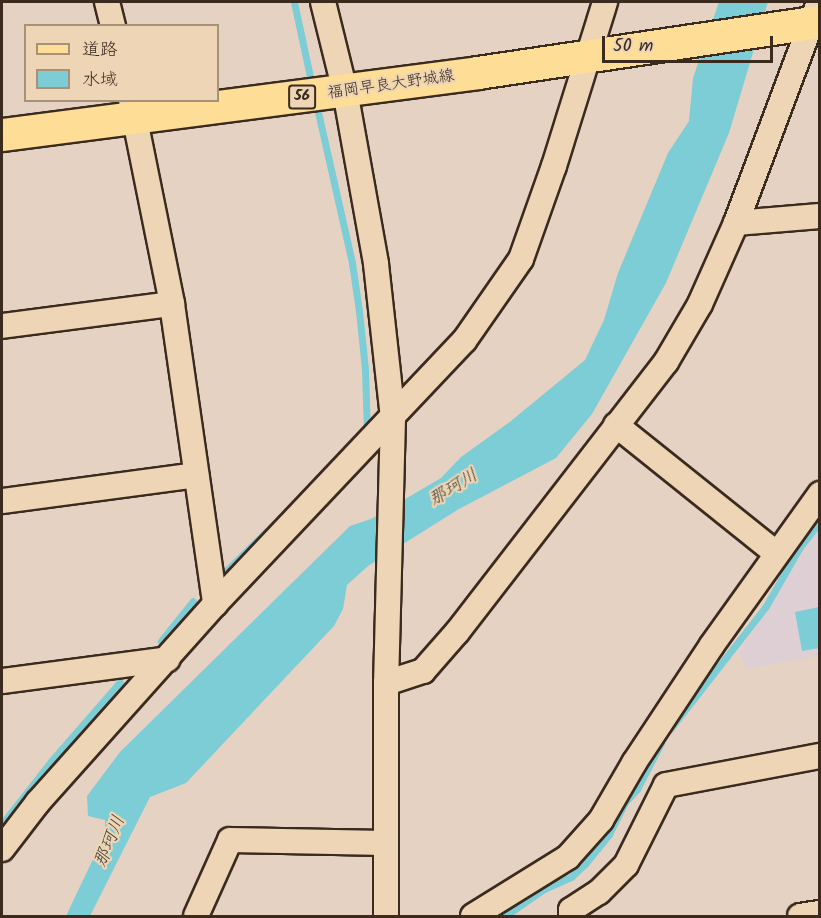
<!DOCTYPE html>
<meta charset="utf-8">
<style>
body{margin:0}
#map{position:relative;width:821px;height:918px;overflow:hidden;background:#e6d2c3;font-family:Kalam,"Klee One",sans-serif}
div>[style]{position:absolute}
.built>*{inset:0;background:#decfd4}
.water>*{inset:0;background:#7ccdd5}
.stream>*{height:7px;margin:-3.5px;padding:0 3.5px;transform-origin:3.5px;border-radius:3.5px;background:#7ccdd5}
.roads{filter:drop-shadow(2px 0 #3b2a1e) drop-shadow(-2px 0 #3b2a1e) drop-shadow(0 2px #3b2a1e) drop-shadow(0 -2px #3b2a1e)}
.minor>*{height:24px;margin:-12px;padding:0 12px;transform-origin:12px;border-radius:12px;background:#edd5b5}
.major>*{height:32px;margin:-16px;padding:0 16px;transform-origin:16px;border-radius:16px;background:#fedd96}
span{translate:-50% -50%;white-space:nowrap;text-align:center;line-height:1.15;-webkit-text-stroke:4.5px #edd5b5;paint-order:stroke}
.shield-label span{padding:2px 4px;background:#edd5b5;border:2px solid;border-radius:4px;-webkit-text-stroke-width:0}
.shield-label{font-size:15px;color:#3b2a1e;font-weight:700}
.street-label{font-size:16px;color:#3b2a1e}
.water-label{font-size:18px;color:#454239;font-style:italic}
.frame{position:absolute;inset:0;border:3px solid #3b2a1e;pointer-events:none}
.legend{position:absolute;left:24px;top:24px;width:195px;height:78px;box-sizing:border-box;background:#edd5b5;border:2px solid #a69179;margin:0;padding:8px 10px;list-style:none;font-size:18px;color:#3b2a1e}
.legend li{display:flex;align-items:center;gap:12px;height:30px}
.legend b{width:30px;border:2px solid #a69179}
.scale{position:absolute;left:602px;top:36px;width:171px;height:27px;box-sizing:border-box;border:3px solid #3b2a1e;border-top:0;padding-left:8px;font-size:18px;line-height:21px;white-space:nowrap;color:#3b2a1e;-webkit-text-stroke:4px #edd5b5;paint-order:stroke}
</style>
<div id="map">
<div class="built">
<i style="clip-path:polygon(819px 528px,819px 656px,747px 669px,739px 652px)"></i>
</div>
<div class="water">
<i style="clip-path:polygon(719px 2px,768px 2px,729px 133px,666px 283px,592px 414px,556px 458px,459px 509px,368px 566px,347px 585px,343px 609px,334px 626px,186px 783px,150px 797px,90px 916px,66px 916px,105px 834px,105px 820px,88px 816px,87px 796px,120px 752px,350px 526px,371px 519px,441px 478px,461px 457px,511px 421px,585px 360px,604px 320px,618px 273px,668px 153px,689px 121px,693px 78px)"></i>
<i style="clip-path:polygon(819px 607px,819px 648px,802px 651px,795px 612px)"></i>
</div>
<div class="stream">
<i style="left:294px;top:2px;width:86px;rotate:77.9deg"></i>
<i style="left:316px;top:103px;width:164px;rotate:77.3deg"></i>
<i style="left:352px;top:263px;width:49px;rotate:81.7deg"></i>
<i style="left:359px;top:311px;width:58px;rotate:84.1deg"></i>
<i style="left:365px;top:369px;width:62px;rotate:88.2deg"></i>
<i style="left:367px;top:431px;width:4px;rotate:135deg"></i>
<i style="left:226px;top:571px;width:76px;rotate:-44.5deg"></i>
<i style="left:161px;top:641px;width:51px;rotate:-51.3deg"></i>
<i style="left:670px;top:729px;width:156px;rotate:-52deg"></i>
<i style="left:766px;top:606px;width:68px;rotate:-60deg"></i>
<i style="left:800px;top:547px;width:33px;rotate:-52deg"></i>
<i style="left:2px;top:824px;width:81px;rotate:-52deg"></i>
<i style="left:52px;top:760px;width:103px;rotate:-48.9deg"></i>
<i style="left:505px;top:916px;width:47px;rotate:-34.7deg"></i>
<i style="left:544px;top:889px;width:30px;rotate:-24deg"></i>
<i style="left:571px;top:877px;width:19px;rotate:-43deg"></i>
<i style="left:585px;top:864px;width:38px;rotate:-51deg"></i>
<i style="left:609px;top:834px;width:36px;rotate:-63deg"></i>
<i style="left:625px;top:802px;width:18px;rotate:-47deg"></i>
<i style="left:637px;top:789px;width:52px;rotate:-62.4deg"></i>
</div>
<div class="roads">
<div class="minor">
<i style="left:107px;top:2px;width:25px;rotate:76deg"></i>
<i style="left:323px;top:2px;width:92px;rotate:76.1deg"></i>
<i style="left:345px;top:91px;width:176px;rotate:79.8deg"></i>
<i style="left:376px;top:264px;width:155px;rotate:83.7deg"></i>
<i style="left:393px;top:418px;width:265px;rotate:91.5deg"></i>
<i style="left:386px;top:683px;width:233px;rotate:90deg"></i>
<i style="left:131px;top:100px;width:208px;rotate:78.6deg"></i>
<i style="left:172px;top:304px;width:303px;rotate:81.8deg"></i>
<i style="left:736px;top:223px;width:84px;rotate:-4.8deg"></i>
<i style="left:2px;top:326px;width:171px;rotate:-7.4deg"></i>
<i style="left:616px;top:425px;width:205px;rotate:38.7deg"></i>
<i style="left:2px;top:501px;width:196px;rotate:-7.6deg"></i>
<i style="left:2px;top:681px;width:167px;rotate:-7.5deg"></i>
<i style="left:386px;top:683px;width:39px;rotate:-18deg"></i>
<i style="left:423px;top:671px;width:53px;rotate:-48.8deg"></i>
<i style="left:458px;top:631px;width:340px;rotate:-52.3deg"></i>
<i style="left:666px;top:362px;width:67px;rotate:-59.6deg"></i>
<i style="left:700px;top:304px;width:89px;rotate:-66deg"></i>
<i style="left:736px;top:223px;width:236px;rotate:-69.4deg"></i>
<i style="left:2px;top:849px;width:59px;rotate:-52.5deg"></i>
<i style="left:38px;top:802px;width:266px;rotate:-48.2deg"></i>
<i style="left:215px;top:604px;width:362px;rotate:-46.6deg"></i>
<i style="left:464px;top:341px;width:100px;rotate:-55.2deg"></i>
<i style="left:521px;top:259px;width:99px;rotate:-70.5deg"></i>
<i style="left:554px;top:166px;width:172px;rotate:-72.7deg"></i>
<i style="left:196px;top:916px;width:83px;rotate:-65.9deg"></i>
<i style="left:230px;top:840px;width:156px;rotate:1.1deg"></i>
<i style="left:473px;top:916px;width:112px;rotate:-31.8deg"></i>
<i style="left:568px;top:857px;width:50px;rotate:-48.3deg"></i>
<i style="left:601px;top:820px;width:66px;rotate:-59.9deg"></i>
<i style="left:634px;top:763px;width:141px;rotate:-56.5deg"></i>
<i style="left:712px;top:645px;width:186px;rotate:-54.4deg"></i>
<i style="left:571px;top:916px;width:6px;rotate:-90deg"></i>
<i style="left:571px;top:910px;width:33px;rotate:-33deg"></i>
<i style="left:599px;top:892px;width:38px;rotate:-45deg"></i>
<i style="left:626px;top:865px;width:89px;rotate:-63.4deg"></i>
<i style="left:666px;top:785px;width:157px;rotate:-10.7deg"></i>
<i style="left:800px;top:916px;width:20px;rotate:-9deg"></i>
</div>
<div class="major">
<i style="left:2px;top:135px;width:480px;rotate:-7.4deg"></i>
<i style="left:478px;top:73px;width:346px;rotate:-8.5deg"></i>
</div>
</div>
<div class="shield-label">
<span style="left:302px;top:97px">56</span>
</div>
<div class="street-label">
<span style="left:391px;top:85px;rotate:-8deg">福岡早良大野城線</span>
</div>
<div class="water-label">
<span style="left:454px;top:489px;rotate:-32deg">那珂川</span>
<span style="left:111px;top:842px;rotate:-68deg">那珂川</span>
</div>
<div class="frame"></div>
<ul class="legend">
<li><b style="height:8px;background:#fedd96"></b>道路</li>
<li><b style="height:16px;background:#7ccdd5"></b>水域</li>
</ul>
<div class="scale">50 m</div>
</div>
